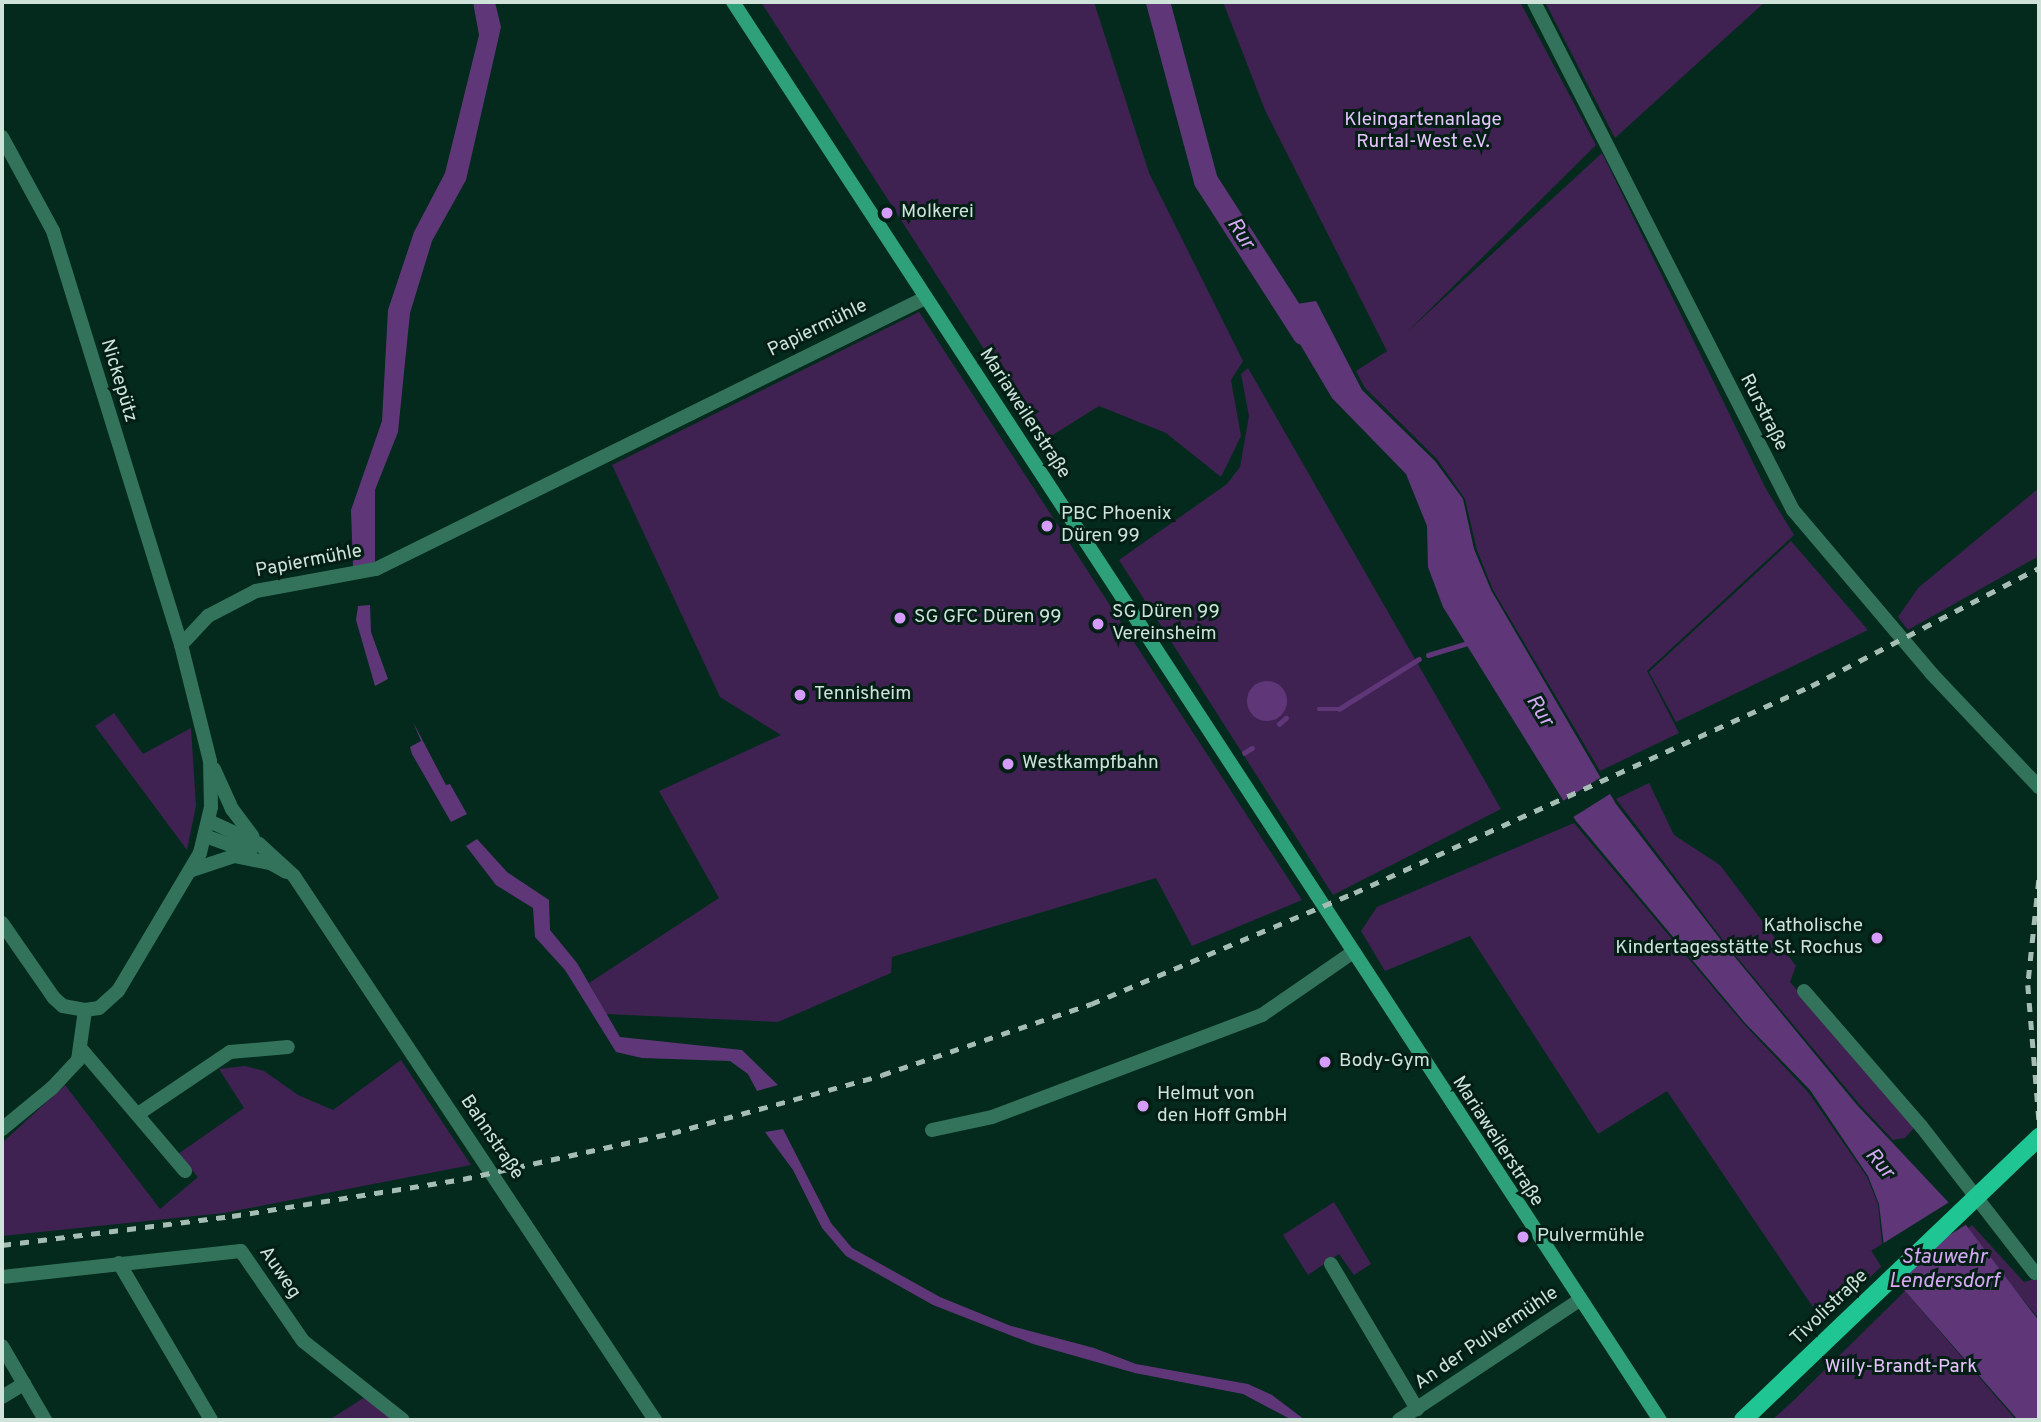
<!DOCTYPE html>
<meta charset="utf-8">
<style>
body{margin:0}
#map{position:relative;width:2041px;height:1422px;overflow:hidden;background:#032a1d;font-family:Overpass,sans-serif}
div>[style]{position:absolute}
.green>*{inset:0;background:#402252}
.water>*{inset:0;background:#5f3778}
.round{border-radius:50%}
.pier>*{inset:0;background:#032a1d;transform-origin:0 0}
.stream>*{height:4.5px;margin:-2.25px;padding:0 2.25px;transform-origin:2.25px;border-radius:2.25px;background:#5f3778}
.river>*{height:24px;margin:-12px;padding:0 12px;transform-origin:12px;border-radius:12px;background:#5f3778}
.street>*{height:14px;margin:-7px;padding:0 7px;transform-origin:7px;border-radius:7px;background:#33735b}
.secondary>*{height:14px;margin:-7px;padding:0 7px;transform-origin:7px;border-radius:7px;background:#2ea17b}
.primary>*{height:18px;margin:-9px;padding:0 9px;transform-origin:9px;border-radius:9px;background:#1fc593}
.rail>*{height:4.5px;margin-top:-2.25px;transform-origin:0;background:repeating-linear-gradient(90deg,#a6bdb4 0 9px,transparent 0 18px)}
.dots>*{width:19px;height:19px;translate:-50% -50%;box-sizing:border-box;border:4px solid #031f15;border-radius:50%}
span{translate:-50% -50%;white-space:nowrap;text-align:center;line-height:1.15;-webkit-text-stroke:6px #031f15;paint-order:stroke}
.park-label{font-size:19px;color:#e6c5fe}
.poi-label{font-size:19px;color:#cfe3da}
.left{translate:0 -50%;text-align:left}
.right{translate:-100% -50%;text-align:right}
.street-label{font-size:19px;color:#cfe3da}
.water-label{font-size:21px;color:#d6aaf5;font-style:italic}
.frame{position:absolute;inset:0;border:4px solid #cfe3da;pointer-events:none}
</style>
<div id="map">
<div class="green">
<i style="clip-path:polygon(761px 2px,1094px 2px,1149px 173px,1243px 361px,1231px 380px,1241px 436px,1221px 477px,1166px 433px,1099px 406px,1043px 441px)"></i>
<i style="clip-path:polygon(1223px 2px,1520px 2px,1596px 145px,1405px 334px,1602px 153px,1766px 489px,1794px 535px,1647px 671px,1679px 733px,1600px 771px,1493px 590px,1477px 550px,1465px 499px,1437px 459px,1365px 388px,1356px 371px,1387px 351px,1265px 110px)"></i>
<i style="clip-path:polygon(1545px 2px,1765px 2px,1615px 138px)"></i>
<i style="clip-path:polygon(919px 312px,1302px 900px,1192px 946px,1156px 878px,892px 957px,891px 973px,778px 1022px,606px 1014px,589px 983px,719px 898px,659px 791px,781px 735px,720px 697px,612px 465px)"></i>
<i style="clip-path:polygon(1248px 368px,1501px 809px,1333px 895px,1119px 560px,1227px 484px,1240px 467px,1249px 416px,1241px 374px)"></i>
<i style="clip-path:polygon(2039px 488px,2039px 556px,1908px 630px,1898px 617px,1918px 588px)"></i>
<i style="clip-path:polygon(1791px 541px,1868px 630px,1676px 722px,1649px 672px)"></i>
<i style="clip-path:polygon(114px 713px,143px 754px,191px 728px,196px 806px,187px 850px,95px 726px)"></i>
<i style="clip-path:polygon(1649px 783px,1674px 835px,1720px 865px,1796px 966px,1790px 982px,1916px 1126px,1905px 1138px,1893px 1140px,1860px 1105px,1726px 944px,1616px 799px)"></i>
<i style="clip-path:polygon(1574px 823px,1743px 1023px,1808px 1092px,1867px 1177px,1878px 1204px,1884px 1264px,1823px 1322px,1667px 1091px,1598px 1134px,1470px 936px,1385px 971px,1361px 931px,1377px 907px)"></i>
<i style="clip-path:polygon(401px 1060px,471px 1165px,224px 1213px,2px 1236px,2px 1143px,65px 1085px,160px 1209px,198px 1177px,178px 1154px,244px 1108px,219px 1069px,245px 1066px,264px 1071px,298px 1095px,333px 1110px)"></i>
<i style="clip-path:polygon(1334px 1202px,1371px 1264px,1354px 1275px,1339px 1254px,1308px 1275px,1283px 1235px)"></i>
<i style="clip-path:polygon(1972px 1225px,2024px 1282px,2039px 1278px,2039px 1319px,1966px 1230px)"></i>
<i style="clip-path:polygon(1905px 1291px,2016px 1420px,1772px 1420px,1793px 1401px)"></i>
<i style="clip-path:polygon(365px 1397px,394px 1420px,329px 1420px)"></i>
</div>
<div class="water">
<i style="clip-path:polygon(473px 2px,495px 2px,501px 27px,466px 180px,432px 241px,410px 313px,398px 432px,375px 490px,375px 562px,353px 567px,351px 510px,382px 421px,388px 310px,414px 232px,445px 173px,479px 35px)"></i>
<i style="clip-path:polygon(1316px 301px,1362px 390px,1435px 461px,1463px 499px,1474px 549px,1491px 590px,1616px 804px,1724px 944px,1857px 1105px,1950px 1204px,2039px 1321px,2039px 1420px,2018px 1420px,1905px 1291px,1886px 1263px,1879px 1204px,1868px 1176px,1810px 1090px,1745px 1023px,1576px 821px,1443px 607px,1428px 567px,1427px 526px,1406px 474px,1332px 398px,1278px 307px)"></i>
<i style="clip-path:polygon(370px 605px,371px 632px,388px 679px,375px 686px,356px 620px,358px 606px)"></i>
<i class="round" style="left:1247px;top:681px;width:40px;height:40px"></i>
<i style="clip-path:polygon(413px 722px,446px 785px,450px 784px,467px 814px,451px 822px,412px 754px,410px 747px,421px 741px)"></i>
<i style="clip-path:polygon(477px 839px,507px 872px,549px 900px,550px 930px,577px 963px,620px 1037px,742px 1050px,778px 1085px,757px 1091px,748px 1074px,730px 1061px,642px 1058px,616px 1052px,565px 970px,535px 937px,533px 908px,496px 885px,466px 846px)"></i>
<i style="clip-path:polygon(783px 1129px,831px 1223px,852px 1248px,940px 1297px,1011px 1326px,1094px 1348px,1136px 1364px,1248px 1384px,1272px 1395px,1305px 1420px,1292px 1420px,1243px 1394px,1135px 1373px,1033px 1344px,933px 1305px,846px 1256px,822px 1228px,793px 1170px,765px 1132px)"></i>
</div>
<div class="pier">
<i style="left:1603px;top:776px;width:19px;height:51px;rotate:58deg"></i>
<i style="left:1951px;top:1201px;width:28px;height:94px;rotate:58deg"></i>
</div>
<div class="stream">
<i style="left:1428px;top:655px;width:45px;rotate:-16.8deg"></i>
<i style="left:1319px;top:709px;width:20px"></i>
<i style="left:1339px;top:709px;width:94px;rotate:-32deg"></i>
<i style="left:1279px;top:724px;width:9px;rotate:-41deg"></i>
<i style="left:1244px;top:753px;width:9px;rotate:-32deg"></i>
</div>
<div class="river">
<i style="left:1158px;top:2px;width:185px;rotate:75deg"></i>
<i style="left:1206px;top:181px;width:181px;rotate:57.2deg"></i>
</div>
<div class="street">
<i style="left:1534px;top:2px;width:570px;rotate:62.99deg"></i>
<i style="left:1793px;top:510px;width:215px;rotate:49.7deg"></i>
<i style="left:1932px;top:674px;width:156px;rotate:46.6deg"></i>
<i style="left:2px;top:137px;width:107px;rotate:61.5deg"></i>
<i style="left:53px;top:231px;width:433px;rotate:72.8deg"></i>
<i style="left:214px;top:769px;width:44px;rotate:65.8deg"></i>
<i style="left:232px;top:809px;width:34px;rotate:53deg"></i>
<i style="left:209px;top:821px;width:55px;rotate:24.7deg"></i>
<i style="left:259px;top:844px;width:47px;rotate:42.4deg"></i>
<i style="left:294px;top:876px;width:653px;rotate:56.43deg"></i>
<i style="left:205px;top:836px;width:48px;rotate:19.6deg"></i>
<i style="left:192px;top:870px;width:44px;rotate:-18.4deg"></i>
<i style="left:234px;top:856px;width:37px;rotate:11deg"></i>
<i style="left:270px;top:863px;width:18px;rotate:29deg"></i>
<i style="left:2px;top:923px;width:91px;rotate:55.3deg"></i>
<i style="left:54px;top:998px;width:12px;rotate:42deg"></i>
<i style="left:63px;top:1006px;width:22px;rotate:10deg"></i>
<i style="left:1804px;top:991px;width:179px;rotate:49.1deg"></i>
<i style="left:1921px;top:1126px;width:186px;rotate:52.2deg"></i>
<i style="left:82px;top:1050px;width:159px;rotate:49.6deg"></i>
<i style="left:138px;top:1114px;width:111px;rotate:-34deg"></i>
<i style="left:230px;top:1052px;width:58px;rotate:-4.9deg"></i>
<i style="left:2px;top:1129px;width:65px;rotate:-39.4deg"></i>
<i style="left:52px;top:1088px;width:38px;rotate:-47deg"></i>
<i style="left:78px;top:1060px;width:50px;rotate:-82deg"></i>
<i style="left:85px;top:1010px;width:14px;rotate:-8deg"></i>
<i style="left:99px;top:1008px;width:25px;rotate:-42deg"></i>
<i style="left:118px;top:991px;width:161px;rotate:-59.3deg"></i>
<i style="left:200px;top:853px;width:47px;rotate:-76.6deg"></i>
<i style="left:211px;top:807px;width:46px;rotate:-91.2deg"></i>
<i style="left:210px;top:761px;width:120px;rotate:-104deg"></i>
<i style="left:181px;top:645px;width:40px;rotate:-47deg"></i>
<i style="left:208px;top:616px;width:54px;rotate:-27.5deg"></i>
<i style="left:256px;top:591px;width:122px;rotate:-10.4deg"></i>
<i style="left:376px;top:569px;width:612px;rotate:-26.27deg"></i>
<i style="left:932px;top:1130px;width:61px;rotate:-12.2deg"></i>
<i style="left:992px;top:1117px;width:289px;rotate:-20.7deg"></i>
<i style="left:1262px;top:1015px;width:109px;rotate:-34.6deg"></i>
<i style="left:119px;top:1263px;width:182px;rotate:59.6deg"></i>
<i style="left:1331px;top:1264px;width:169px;rotate:59.3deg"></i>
<i style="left:2px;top:1277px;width:240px;rotate:-6.2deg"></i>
<i style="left:241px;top:1251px;width:109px;rotate:55.4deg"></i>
<i style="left:303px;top:1341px;width:127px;rotate:38.3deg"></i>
<i style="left:2px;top:1346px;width:86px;rotate:59.8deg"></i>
<i style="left:2px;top:1397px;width:26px;rotate:-31deg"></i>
<i style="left:1399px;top:1420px;width:215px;rotate:-33.6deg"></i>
</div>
<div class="secondary">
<i style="left:733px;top:2px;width:1694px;rotate:56.83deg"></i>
</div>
<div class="primary">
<i style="left:1743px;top:1420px;width:410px;rotate:-43.7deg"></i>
</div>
<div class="rail">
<i style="left:2039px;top:880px;width:106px;rotate:96deg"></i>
<i style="left:2028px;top:985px;width:135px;rotate:85.3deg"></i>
<i style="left:2px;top:1245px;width:232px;rotate:-7.2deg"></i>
<i style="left:232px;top:1216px;width:234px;rotate:-9.1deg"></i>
<i style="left:463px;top:1179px;width:214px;rotate:-12.4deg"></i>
<i style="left:672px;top:1133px;width:218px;rotate:-15.4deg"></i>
<i style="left:882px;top:1075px;width:221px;rotate:-18.8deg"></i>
<i style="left:1091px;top:1004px;width:285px;rotate:-22.9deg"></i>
<i style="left:1354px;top:893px;width:502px;rotate:-24.37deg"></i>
<i style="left:1811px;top:686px;width:257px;rotate:-27.4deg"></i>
</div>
<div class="dots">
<i style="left:887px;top:213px;background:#d59cfb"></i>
<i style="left:1047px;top:526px;background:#d59cfb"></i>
<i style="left:900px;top:618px;background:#d59cfb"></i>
<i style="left:1098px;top:624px;background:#d59cfb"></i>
<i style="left:800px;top:695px;background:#d59cfb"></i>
<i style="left:1008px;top:764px;background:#d59cfb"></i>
<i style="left:1877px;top:938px;background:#d59cfb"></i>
<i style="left:1325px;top:1062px;background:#d59cfb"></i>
<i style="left:1143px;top:1106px;background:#d59cfb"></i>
<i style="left:1523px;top:1237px;background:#d59cfb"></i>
</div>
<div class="park-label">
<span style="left:1423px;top:132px">Kleingartenanlage<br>Rurtal-West e.V.</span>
<span style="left:1901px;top:1368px">Willy-Brandt-Park</span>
</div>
<div class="poi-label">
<span class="left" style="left:901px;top:213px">Molkerei</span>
<span class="left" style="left:1061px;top:526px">PBC Phoenix<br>Düren 99</span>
<span class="left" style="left:1112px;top:624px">SG Düren 99<br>Vereinsheim</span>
<span class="left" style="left:914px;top:618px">SG GFC Düren 99</span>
<span class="left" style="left:814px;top:695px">Tennisheim</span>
<span class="left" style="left:1022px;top:764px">Westkampfbahn</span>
<span class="right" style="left:1863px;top:938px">Katholische<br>Kindertagesstätte St. Rochus</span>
<span class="left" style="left:1339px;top:1062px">Body-Gym</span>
<span class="left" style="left:1157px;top:1106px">Helmut von<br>den Hoff GmbH</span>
<span class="left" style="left:1537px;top:1237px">Pulvermühle</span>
</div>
<div class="street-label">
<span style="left:818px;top:329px;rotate:-26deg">Papiermühle</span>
<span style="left:118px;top:381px;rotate:73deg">Nickepütz</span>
<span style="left:1763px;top:413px;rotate:63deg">Rurstraße</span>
<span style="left:1024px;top:414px;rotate:57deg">Mariaweilerstraße</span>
<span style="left:309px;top:562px;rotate:-11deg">Papiermühle</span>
<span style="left:491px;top:1138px;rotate:56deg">Bahnstraße</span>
<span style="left:1497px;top:1142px;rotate:57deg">Mariaweilerstraße</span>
<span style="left:279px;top:1273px;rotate:56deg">Auweg</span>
<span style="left:1830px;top:1308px;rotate:-44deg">Tivolistraße</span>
<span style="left:1487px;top:1339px;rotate:-34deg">An der Pulvermühle</span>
</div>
<div class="water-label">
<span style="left:1240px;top:234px;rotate:57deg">Rur</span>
<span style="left:1539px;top:711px;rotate:58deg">Rur</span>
<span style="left:1879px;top:1164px;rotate:50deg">Rur</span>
<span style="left:1944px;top:1270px">Stauwehr<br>Lendersdorf</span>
</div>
<div class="frame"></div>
</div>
